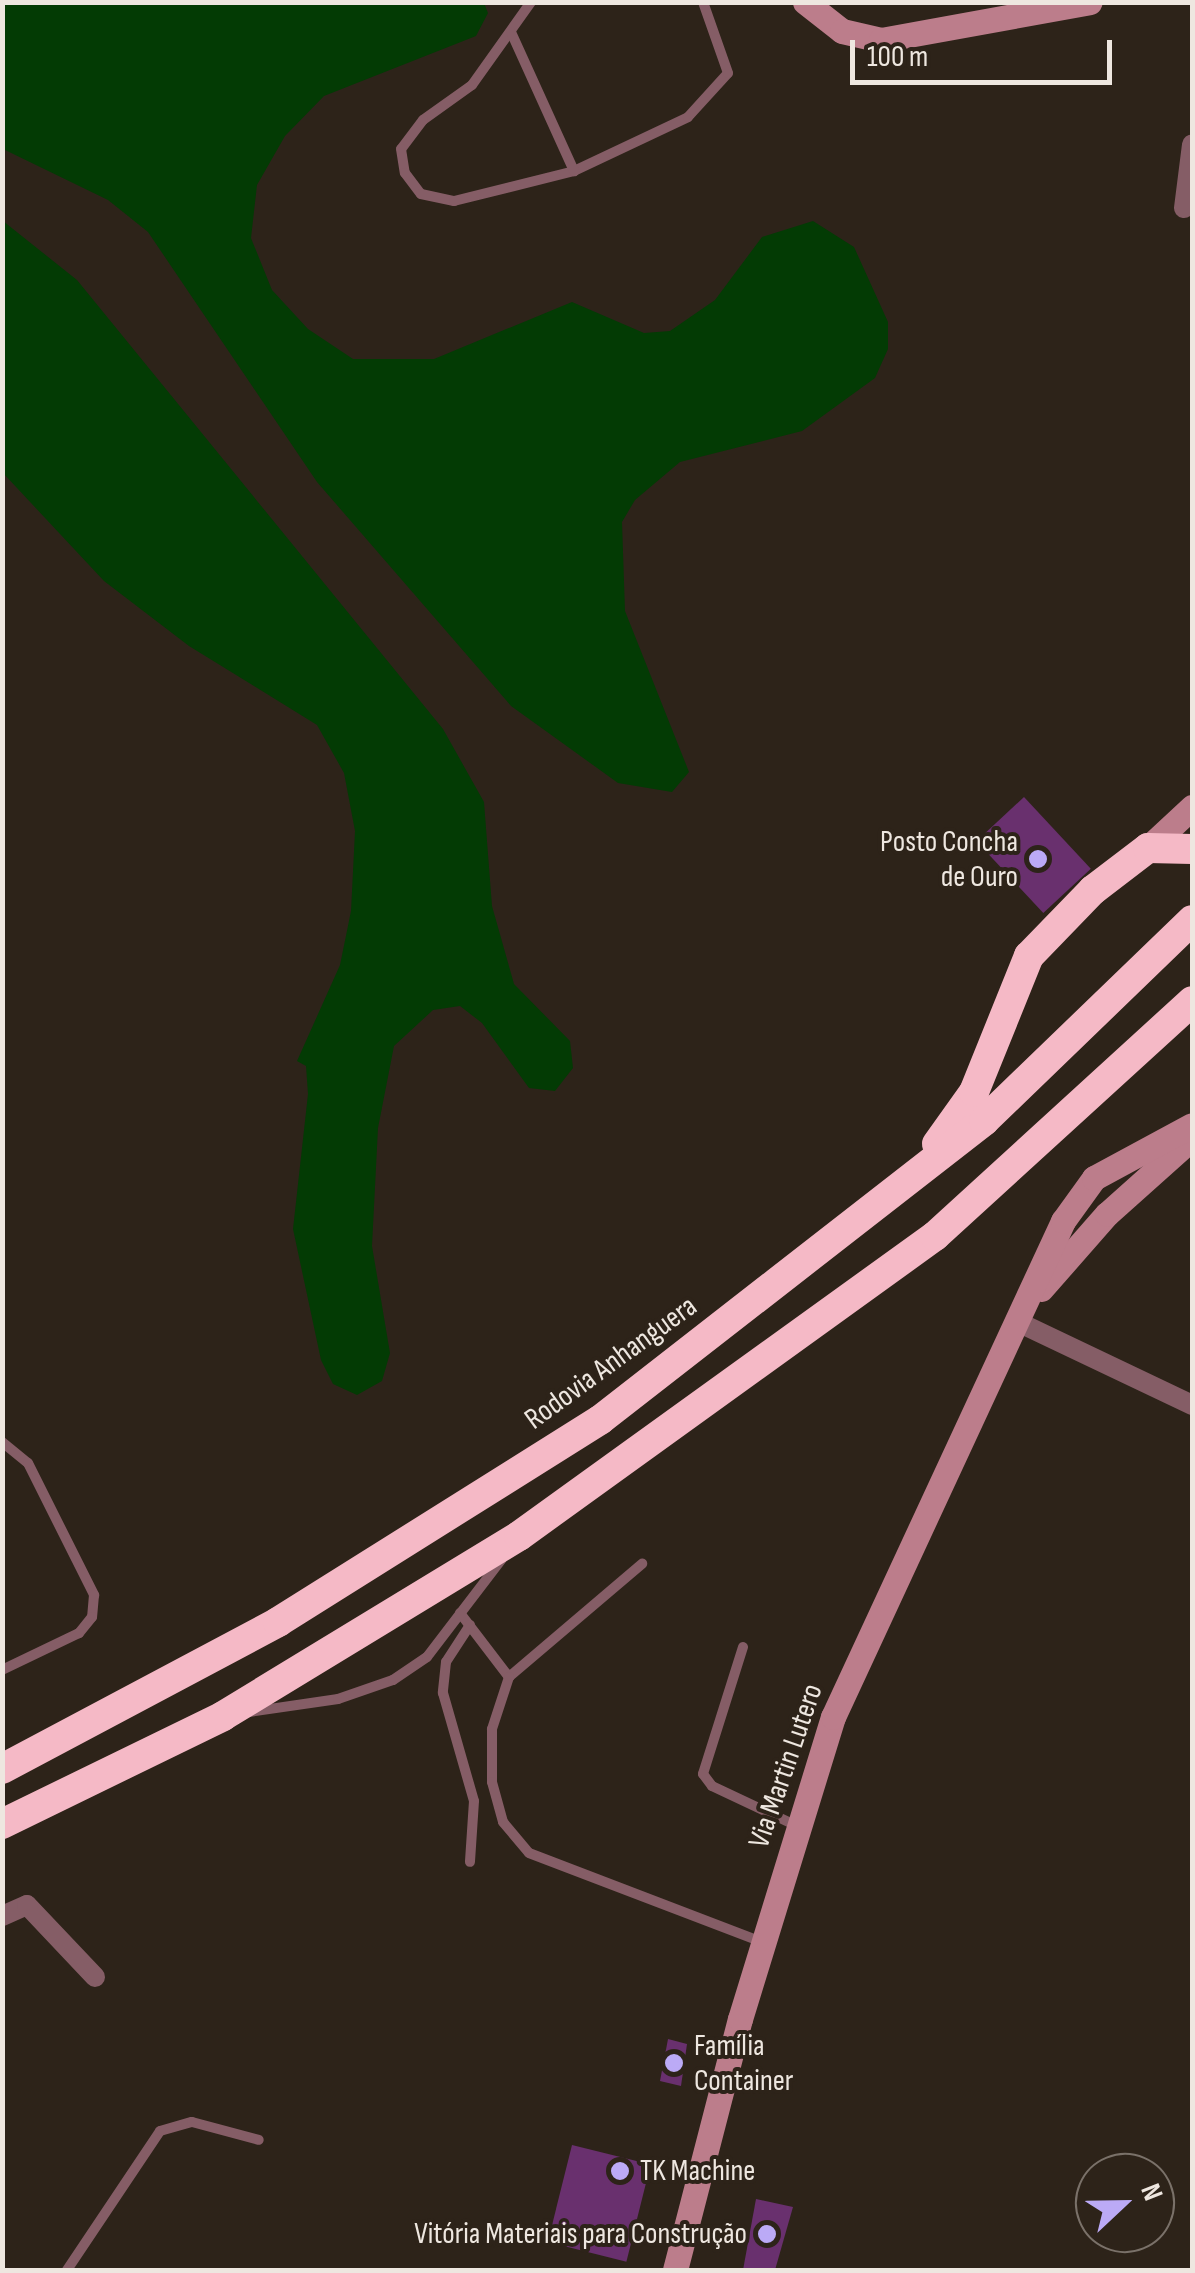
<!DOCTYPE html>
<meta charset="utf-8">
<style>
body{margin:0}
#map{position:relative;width:1195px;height:2273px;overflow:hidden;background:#2d2319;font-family:"Sofia Sans Condensed",sans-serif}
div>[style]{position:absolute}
.green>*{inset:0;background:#033b04}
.building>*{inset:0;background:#69306e;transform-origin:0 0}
.lane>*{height:10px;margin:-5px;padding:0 5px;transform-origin:5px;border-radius:5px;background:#855d66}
.street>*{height:20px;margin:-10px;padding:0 10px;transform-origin:10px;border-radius:10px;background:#855d66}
.secondary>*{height:25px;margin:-12.5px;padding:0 12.5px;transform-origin:12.5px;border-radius:12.5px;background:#bc7d8b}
.highway>*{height:30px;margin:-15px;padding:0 15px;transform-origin:15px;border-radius:15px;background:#f5b9c6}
.dots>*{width:28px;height:28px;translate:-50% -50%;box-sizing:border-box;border:5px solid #2d2319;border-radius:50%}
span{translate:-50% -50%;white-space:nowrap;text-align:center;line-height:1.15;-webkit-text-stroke:8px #2d2319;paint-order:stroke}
.poi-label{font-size:30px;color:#eee7e0}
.right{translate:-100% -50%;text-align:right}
.left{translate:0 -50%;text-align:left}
.street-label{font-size:30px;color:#eee7e0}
.frame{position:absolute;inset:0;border:5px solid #eee7e0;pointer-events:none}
.north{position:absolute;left:1075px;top:2153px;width:100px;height:100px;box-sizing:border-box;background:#2d2319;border:2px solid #7a7169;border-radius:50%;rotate:68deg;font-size:28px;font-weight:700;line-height:40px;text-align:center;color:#eee7e0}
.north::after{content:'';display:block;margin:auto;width:35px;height:45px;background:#bbaaf6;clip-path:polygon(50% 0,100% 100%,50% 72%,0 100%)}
.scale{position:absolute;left:850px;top:40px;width:262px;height:45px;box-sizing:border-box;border:5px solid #eee7e0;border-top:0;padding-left:12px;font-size:30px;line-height:35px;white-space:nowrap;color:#eee7e0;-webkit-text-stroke:8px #2d2319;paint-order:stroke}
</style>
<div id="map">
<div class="green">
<i style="clip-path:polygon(2px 3px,484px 3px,488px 13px,476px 36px,324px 96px,285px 136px,257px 185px,251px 238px,272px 290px,308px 329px,353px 359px,434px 359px,572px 302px,644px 333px,670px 331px,715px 300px,762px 237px,813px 221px,854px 247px,888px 322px,888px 349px,875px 378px,802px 431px,680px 462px,635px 500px,622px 522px,625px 611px,689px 772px,672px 792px,618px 783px,511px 706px,317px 482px,148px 232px,108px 200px,3px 149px)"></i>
<i style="clip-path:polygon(3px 221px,77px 280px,443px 729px,484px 802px,492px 906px,514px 984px,570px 1041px,573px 1068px,555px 1091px,529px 1088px,482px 1023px,460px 1006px,433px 1010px,394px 1046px,378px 1128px,372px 1246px,390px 1353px,382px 1381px,357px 1395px,333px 1384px,321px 1360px,293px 1229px,308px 1094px,306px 1066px,297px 1061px,340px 965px,351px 911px,355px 831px,344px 773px,317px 725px,189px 646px,104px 581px,3px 473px)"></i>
</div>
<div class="building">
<i style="left:1024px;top:797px;width:98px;height:65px;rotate:47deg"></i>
<i style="clip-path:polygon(668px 2039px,687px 2044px,681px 2086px,660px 2081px)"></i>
<i style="left:572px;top:2145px;width:81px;height:100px;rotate:14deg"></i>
<i style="clip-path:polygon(756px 2199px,793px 2207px,775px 2270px,743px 2270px)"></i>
</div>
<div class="lane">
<i style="left:531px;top:2px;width:102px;rotate:125.4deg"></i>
<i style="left:472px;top:85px;width:60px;rotate:144.5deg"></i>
<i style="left:423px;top:120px;width:36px;rotate:127deg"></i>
<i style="left:401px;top:149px;width:24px;rotate:81deg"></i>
<i style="left:405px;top:173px;width:26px;rotate:53deg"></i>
<i style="left:421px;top:194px;width:34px;rotate:12deg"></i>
<i style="left:454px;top:201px;width:124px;rotate:-14deg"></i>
<i style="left:574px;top:171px;width:126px;rotate:-25.3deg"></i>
<i style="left:688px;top:117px;width:59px;rotate:-47.7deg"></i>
<i style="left:728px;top:73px;width:75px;rotate:-109.4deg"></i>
<i style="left:511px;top:32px;width:153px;rotate:65.6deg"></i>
<i style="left:2px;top:1442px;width:33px;rotate:39deg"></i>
<i style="left:28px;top:1463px;width:148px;rotate:63.4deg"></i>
<i style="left:94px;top:1595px;width:22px;rotate:95deg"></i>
<i style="left:92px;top:1617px;width:21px;rotate:129deg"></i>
<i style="left:79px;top:1633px;width:85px;rotate:154.3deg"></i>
<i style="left:460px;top:1613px;width:81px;rotate:52.6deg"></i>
<i style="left:509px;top:1677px;width:175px;rotate:-40.4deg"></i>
<i style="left:470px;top:1625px;width:44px;rotate:123deg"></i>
<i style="left:446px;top:1662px;width:31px;rotate:96deg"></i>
<i style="left:443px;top:1693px;width:112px;rotate:74deg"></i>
<i style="left:474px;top:1801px;width:61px;rotate:93.8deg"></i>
<i style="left:743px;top:1647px;width:133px;rotate:107.5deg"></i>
<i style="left:703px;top:1774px;width:15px;rotate:53deg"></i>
<i style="left:712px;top:1786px;width:94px;rotate:25.2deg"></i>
<i style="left:509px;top:1677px;width:55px;rotate:108.1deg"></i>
<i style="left:492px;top:1729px;width:53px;rotate:90deg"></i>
<i style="left:492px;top:1782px;width:41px;rotate:74.6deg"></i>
<i style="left:503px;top:1822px;width:40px;rotate:50deg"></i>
<i style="left:529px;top:1853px;width:249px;rotate:20.9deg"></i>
<i style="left:249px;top:1712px;width:90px;rotate:-8.3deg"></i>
<i style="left:338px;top:1699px;width:58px;rotate:-19.1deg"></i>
<i style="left:393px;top:1680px;width:41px;rotate:-34.1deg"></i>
<i style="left:427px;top:1657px;width:123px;rotate:-52.6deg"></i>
<i style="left:67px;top:2270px;width:167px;rotate:-56.2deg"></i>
<i style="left:160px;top:2131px;width:33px;rotate:-16deg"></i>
<i style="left:192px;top:2122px;width:69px;rotate:15deg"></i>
</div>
<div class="street">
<i style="left:1184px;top:208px;width:64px;rotate:-82.8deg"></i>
<i style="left:1018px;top:1322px;width:193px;rotate:25.5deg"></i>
<i style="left:2px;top:1916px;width:27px;rotate:-24deg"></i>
<i style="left:27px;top:1905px;width:99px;rotate:46.6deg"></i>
</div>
<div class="secondary">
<i style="left:805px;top:2px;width:47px;rotate:38.1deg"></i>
<i style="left:842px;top:31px;width:40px;rotate:13deg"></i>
<i style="left:881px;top:40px;width:212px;rotate:-10.3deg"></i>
<i style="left:1148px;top:848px;width:60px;rotate:-43deg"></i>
<i style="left:1041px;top:1289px;width:100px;rotate:-48.7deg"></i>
<i style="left:1107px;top:1214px;width:114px;rotate:-41.8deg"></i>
<i style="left:675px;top:2270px;width:259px;rotate:-75.5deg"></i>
<i style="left:740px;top:2019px;width:316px;rotate:-72.9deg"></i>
<i style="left:833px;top:1717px;width:547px;rotate:-65.12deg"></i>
<i style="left:1063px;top:1221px;width:53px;rotate:-54.2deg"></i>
<i style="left:1094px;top:1178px;width:111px;rotate:-28.4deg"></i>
</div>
<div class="highway">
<i style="left:937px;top:1144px;width:64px;rotate:-54.6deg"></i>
<i style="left:974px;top:1092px;width:147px;rotate:-68deg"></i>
<i style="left:1029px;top:956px;width:92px;rotate:-45.9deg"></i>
<i style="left:1093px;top:890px;width:69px;rotate:-37.4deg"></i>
<i style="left:1148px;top:848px;width:44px;rotate:1.3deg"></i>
<i style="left:2px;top:1769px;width:313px;rotate:-28deg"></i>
<i style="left:278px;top:1622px;width:380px;rotate:-32.1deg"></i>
<i style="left:600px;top:1420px;width:487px;rotate:-37.9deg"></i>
<i style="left:984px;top:1121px;width:289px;rotate:-44deg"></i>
<i style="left:2px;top:1824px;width:246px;rotate:-26deg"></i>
<i style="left:223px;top:1716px;width:346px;rotate:-31.3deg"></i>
<i style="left:519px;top:1536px;width:513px;rotate:-35.8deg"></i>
<i style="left:935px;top:1236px;width:348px;rotate:-42.4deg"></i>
</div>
<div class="dots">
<i style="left:1038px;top:859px;background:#bbaaf6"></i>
<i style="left:674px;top:2063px;background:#bbaaf6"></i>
<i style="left:620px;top:2171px;background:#bbaaf6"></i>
<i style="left:767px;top:2234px;background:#bbaaf6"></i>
</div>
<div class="poi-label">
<span class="right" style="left:1018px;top:859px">Posto Concha<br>de Ouro</span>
<span class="left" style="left:694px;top:2063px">Família<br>Container</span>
<span class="left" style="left:640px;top:2171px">TK Machine</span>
<span class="right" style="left:747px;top:2234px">Vitória Materiais para Construção</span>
</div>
<div class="street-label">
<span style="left:611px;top:1363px;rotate:-36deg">Rodovia Anhanguera</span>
<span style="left:786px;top:1766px;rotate:-71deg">Via Martin Lutero</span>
</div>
<div class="frame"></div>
<div class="north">N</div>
<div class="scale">100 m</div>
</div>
